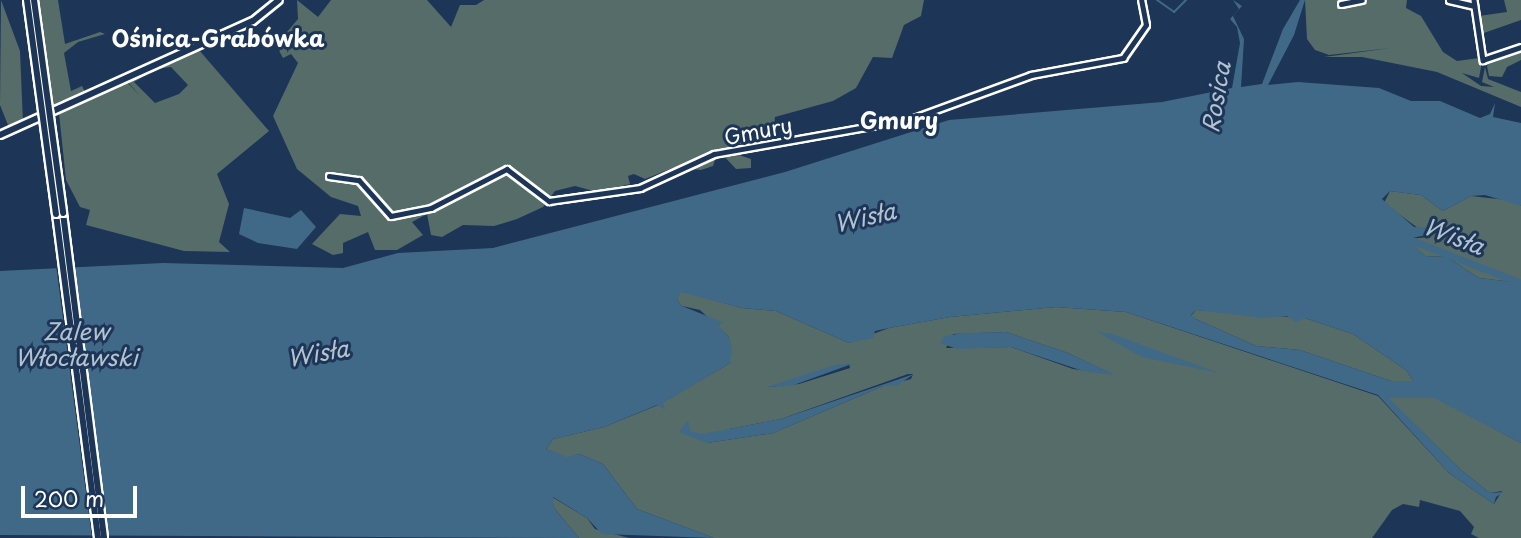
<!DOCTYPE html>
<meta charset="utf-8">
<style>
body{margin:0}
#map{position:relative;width:1521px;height:538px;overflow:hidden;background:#1d3557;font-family:"Playpen Sans",sans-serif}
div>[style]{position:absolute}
.green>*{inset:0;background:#556c68}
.water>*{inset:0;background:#406988}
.pier>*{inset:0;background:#1d3557}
.stream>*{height:2px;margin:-1px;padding:0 1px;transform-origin:1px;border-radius:1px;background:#406988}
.river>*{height:7px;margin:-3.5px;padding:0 3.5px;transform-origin:3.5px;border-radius:3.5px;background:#406988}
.roads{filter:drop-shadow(2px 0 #fff) drop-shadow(-2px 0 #fff) drop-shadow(0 2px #fff) drop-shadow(0 -2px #fff)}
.street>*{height:4.5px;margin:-2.25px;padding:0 2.25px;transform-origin:2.25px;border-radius:2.25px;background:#1d3557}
.secondary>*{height:6px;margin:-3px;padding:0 3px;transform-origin:3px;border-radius:3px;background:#1d3557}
.primary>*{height:6px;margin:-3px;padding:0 3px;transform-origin:3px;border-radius:3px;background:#1d3557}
.bridges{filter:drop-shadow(2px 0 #fff) drop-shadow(-2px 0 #fff) drop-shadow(0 2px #fff) drop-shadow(0 -2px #fff)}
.primary-bridge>*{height:6px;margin:-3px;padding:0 3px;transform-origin:3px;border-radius:3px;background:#1d3557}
span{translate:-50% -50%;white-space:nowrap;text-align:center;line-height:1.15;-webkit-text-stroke:6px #1d3557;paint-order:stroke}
.street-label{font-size:21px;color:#fff}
.neighbourhood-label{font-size:23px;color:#fff;font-weight:700}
.water-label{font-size:23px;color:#b3c3cf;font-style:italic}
.scale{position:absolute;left:21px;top:486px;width:116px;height:32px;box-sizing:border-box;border:4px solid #fff;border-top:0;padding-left:9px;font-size:21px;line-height:24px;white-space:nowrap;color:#fff;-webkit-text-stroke:5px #1d3557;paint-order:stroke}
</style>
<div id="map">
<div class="green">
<i style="clip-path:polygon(1px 0,20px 51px,23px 122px,0 133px,8px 125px,0 105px)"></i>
<i style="clip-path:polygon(36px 0,58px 0,65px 44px,100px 32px,105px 34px,78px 42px,64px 53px,71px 91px,82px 86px,86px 94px,53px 109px)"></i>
<i style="clip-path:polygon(297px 0,318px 17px,331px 0,427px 0,451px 27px,460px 5px,476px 5px,484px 0,924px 0,921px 16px,904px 25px,892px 58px,873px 57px,856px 88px,833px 101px,775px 117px,773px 138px,734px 145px,739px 155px,751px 159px,751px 168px,736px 169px,718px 150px,713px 166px,701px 170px,675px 167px,645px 179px,634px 174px,628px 176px,630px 184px,597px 192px,575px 186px,555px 191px,543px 207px,517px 219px,494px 226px,463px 225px,442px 237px,431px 235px,427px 214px,412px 222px,423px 235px,397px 250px,375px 250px,368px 232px,343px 243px,343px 253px,333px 255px,312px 244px,340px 214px,361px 216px,358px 206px,331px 197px,297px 169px,273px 116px,298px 63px,291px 54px,283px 58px,276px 45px,298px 19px)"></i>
<i style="clip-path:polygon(1407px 0,1406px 8px,1421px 16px,1443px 52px,1457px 61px,1479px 58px,1476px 30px,1482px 62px,1479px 78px,1462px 73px,1481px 86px,1494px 87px,1482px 82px,1485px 67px,1488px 79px,1521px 92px,1521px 107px,1437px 72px,1362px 57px,1324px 57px,1391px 48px,1329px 55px,1315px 50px,1307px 39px,1305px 0)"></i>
<i style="clip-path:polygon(1504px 0,1521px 0,1521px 20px,1481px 34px,1479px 16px,1507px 12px)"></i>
<i style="clip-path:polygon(1521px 48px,1521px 60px,1507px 67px,1502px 77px,1489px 76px,1487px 66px,1492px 58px)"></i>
<i style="clip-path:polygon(199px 50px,269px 131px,217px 174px,229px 204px,219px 242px,230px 252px,184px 251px,86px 225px,90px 210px,80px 207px,66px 180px,59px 113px,127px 82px,140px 96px,128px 82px,154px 70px,134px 82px,155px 103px,179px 94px,188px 85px,171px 67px,156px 69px)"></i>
<i style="clip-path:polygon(1390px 191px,1421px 195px,1443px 211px,1471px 196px,1515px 201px,1521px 206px,1521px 283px,1479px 278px,1447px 257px,1425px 256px,1407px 239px,1430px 237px,1384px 203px)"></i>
<i style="clip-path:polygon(evenodd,680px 291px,742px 308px,776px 311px,849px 343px,889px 328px,950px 317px,1056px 307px,1126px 312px,1378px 396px,1449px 473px,1494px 504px,1502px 491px,1490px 493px,1461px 470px,1388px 398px,1434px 397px,1521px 443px,1521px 538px,1479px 538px,1471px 534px,1474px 527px,1460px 511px,1420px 500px,1419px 507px,1403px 504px,1392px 510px,1372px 538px,714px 538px,637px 509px,603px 464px,579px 454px,567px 458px,546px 449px,553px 439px,604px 427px,658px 405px,664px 408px,662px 403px,730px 363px,729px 337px,700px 310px,682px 306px,677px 300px,680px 291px,1006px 332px,1068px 353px,1112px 374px,1073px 369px,1011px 347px,946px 348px,953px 334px,1006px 332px,680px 291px,849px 364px,850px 368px,799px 384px,768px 387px,849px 364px,680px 291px,908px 374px,913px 374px,911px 379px,883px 386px,773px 433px,707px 443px,729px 429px,781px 419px,908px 374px)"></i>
<i style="clip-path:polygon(1196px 310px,1305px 318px,1353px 334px,1406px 370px,1413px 381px,1391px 381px,1300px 350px,1256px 346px,1196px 319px,1191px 316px)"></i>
<i style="clip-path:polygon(552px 497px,587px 518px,595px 529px,629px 538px,579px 538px,554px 508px)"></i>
</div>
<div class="water">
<i style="clip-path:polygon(evenodd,1233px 0,1242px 6px,1233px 16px,1244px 39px,1241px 87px,1262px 84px,1283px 29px,1300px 0,1305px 0,1294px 35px,1268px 85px,1298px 82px,1379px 88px,1411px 101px,1440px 101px,1480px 118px,1490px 114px,1495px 103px,1493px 117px,1521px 123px,1521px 206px,1485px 195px,1471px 196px,1443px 211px,1421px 195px,1390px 191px,1382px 199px,1414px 227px,1457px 228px,1408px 239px,1425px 256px,1447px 257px,1479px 278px,1521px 283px,1521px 443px,1434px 398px,1389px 398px,1461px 470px,1490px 493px,1504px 492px,1496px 497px,1494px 504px,1449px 473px,1378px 395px,1126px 312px,1056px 307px,950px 317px,889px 328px,875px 331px,873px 338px,849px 343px,776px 311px,742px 308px,681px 292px,677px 300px,682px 306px,722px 322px,719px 327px,729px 337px,732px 349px,730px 363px,663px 403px,665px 410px,657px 405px,604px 427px,553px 439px,546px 449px,567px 457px,579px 454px,603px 464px,637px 509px,714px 538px,602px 534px,587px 518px,553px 497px,554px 508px,579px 538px,0 535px,0 271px,163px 263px,343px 268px,398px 253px,493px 248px,785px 172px,949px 120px,1162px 102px,1232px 88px,1240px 43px,1237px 27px,1230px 19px,1239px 9px,1233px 0,1196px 310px,1263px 318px,1287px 316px,1296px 322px,1305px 318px,1353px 334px,1406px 370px,1413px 381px,1391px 381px,1300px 350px,1256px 346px,1196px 319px,1191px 315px,1196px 310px)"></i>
<i style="clip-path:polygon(244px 208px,290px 218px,301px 210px,316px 227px,297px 249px,258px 243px,239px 234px)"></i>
<i style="clip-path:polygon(1006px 332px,1068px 353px,1115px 375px,1083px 371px,1011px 347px,957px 349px,940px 343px,945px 336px,963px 333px)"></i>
<i style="clip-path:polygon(1097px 332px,1112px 334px,1219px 373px,1142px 357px)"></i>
<i style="clip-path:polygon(852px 364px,791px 386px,767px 387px,835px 365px)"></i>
<i style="clip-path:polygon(914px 374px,896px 386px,883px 386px,773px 433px,707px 443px,679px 432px,688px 420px,690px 431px,702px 434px,781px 419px)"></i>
</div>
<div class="pier">
<i style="clip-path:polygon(72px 264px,87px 372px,109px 538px,92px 538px,56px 265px)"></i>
</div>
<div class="stream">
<i style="left:1157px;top:0;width:21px;rotate:35deg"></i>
<i style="left:1174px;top:12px;width:17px;rotate:-45deg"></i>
</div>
<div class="river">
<i style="left:1401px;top:236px;width:129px;rotate:21.4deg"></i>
</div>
<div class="roads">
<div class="street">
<i style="left:1449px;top:0;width:26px;rotate:13deg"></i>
<i style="left:1474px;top:0;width:61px;rotate:81.5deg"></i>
<i style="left:1483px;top:60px;width:40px;rotate:-18.9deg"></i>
<i style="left:1341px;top:4px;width:21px;rotate:-11deg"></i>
<i style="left:329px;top:176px;width:30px;rotate:8deg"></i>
<i style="left:359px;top:180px;width:48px;rotate:48.4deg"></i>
<i style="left:391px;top:216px;width:41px;rotate:-11.3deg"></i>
<i style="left:431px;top:208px;width:85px;rotate:-27.2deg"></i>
<i style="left:507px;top:169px;width:53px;rotate:37.3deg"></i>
<i style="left:549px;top:201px;width:92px;rotate:-8.1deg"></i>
<i style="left:640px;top:188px;width:81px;rotate:-24.7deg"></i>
<i style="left:714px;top:154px;width:200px;rotate:-10.1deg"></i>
<i style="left:911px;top:119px;width:128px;rotate:-20.1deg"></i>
<i style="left:1031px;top:75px;width:94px;rotate:-10.5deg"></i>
<i style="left:1123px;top:58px;width:40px;rotate:-55.1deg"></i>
<i style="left:1146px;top:25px;width:25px;rotate:-101deg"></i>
</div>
<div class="secondary">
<i style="left:0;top:135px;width:277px;rotate:-24.3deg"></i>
<i style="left:253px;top:21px;width:33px;rotate:-39deg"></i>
</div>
<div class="primary">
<i style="left:63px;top:213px;width:328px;rotate:82.8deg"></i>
<i style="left:56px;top:214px;width:327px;rotate:82.6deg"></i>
</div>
</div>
<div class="bridges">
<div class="primary-bridge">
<i style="left:27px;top:0;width:216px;rotate:82.3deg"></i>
<i style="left:34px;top:0;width:215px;rotate:82.2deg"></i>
</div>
</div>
<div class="street-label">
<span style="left:758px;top:130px;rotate:-11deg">Gmury</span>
</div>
<div class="neighbourhood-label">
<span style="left:218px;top:38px">Ośnica-Grabówka</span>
<span style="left:899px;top:120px">Gmury</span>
</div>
<div class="water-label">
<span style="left:1216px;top:97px;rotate:-80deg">Rosica</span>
<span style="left:865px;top:217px;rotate:-13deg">Wisła</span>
<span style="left:1454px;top:236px;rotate:21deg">Wisła</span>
<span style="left:76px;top:344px">Zalew<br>Włocławski</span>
<span style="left:318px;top:353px;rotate:-10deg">Wisła</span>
</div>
<div class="scale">200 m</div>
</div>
